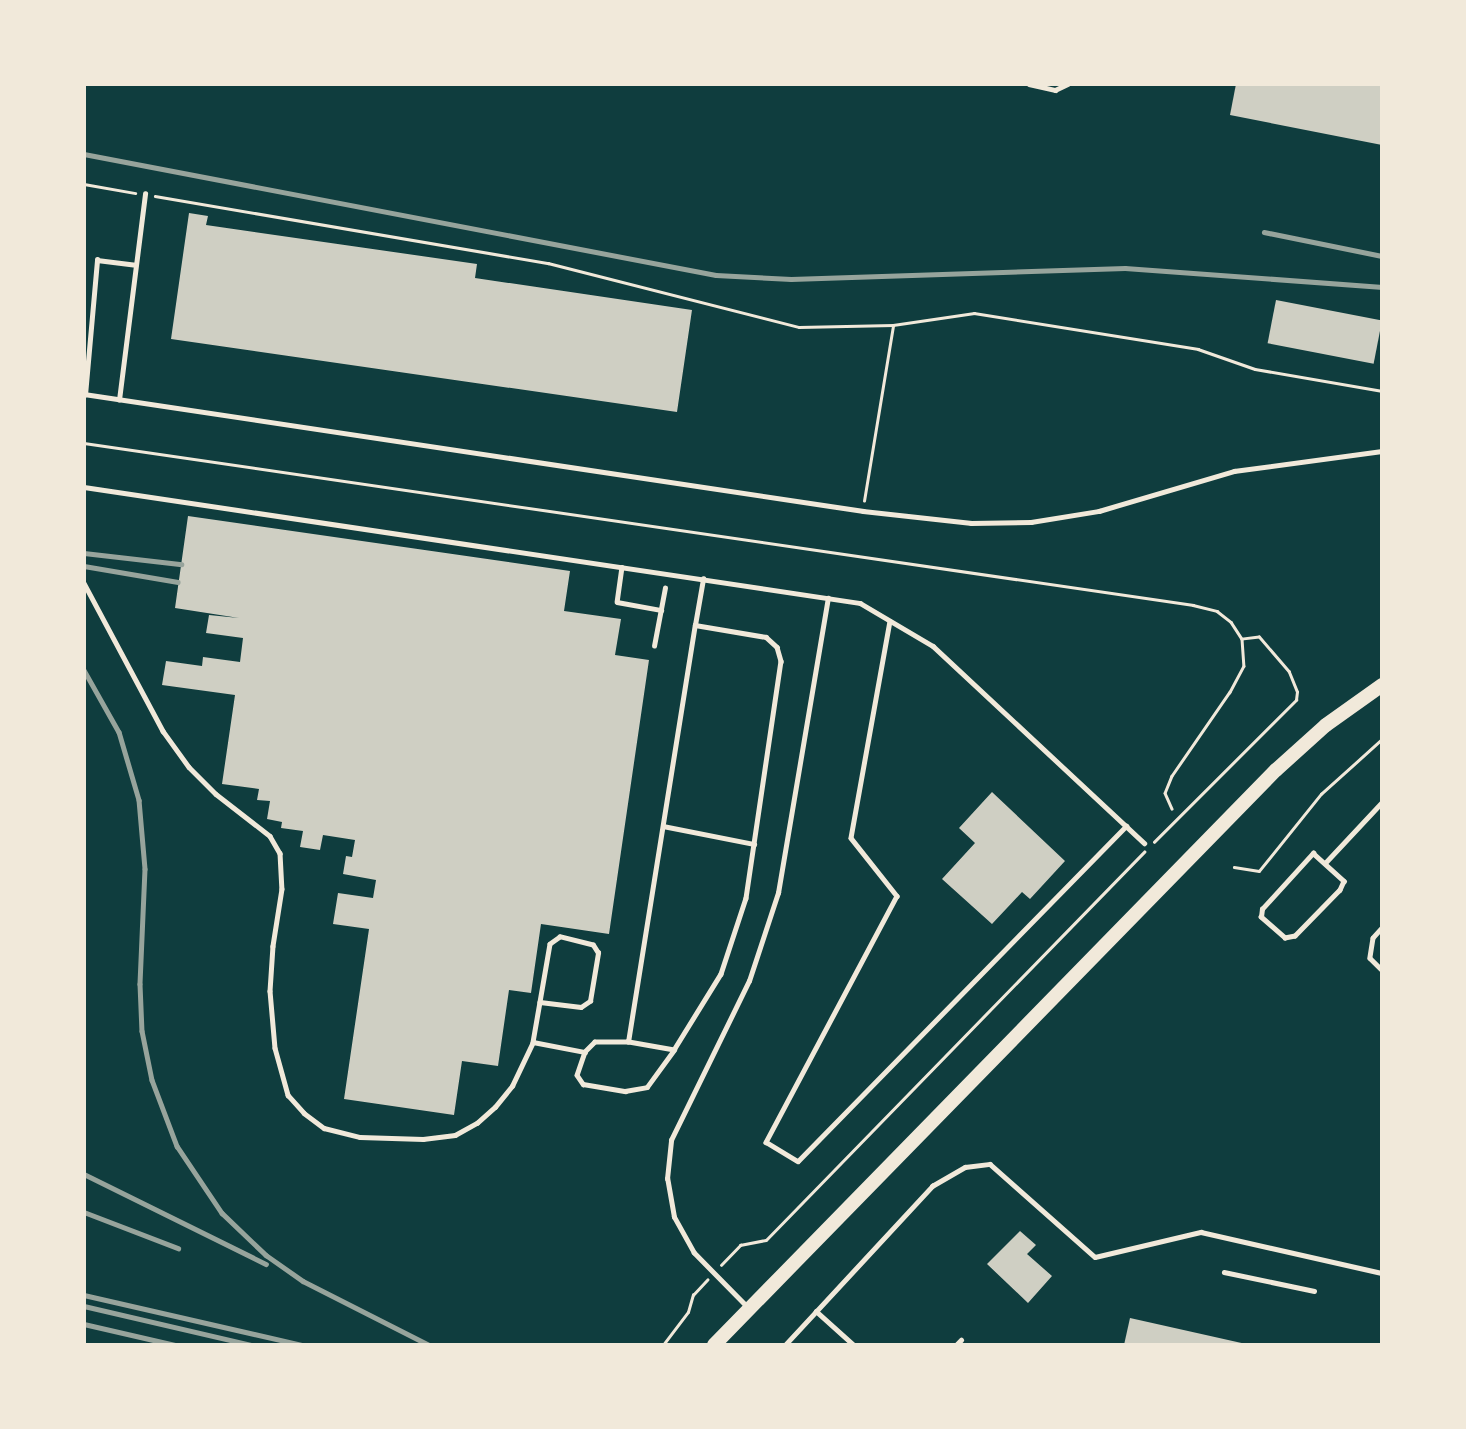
<!DOCTYPE html>
<style>
body{margin:0}
#map{position:relative;width:1466px;height:1429px;overflow:hidden;background:#0f3d3e;font-family:"DM Sans",sans-serif}
div>[style]{position:absolute}
.building>*{inset:0;background:#cfcfc3;transform-origin:0 0}
.path>*{height:2.5px;margin:-1.25px;padding:0 1.25px;transform-origin:1.25px;border-radius:1.25px;background:#f1e9da}
.service>*{height:4.5px;margin:-2.25px;padding:0 2.25px;transform-origin:2.25px;border-radius:2.25px;background:#f1e9da}
.primary>*{height:14px;margin:-7px;padding:0 7px;transform-origin:7px;border-radius:7px;background:#f1e9da}
.rail>*{height:4.5px;margin:-2.25px;padding:0 2.25px;transform-origin:2.25px;border-radius:2.25px;background:#97a49c}
span{translate:-50% -50%;white-space:nowrap;text-align:center;line-height:1.15;-webkit-text-stroke:5px #f1e9da;paint-order:stroke}
.frame{position:absolute;inset:0;border:86px solid #f1e9da;pointer-events:none}
</style>
<div id="map">
<div class="building">
<i style="clip-path:polygon(1236px 84px,1382px 84px,1382px 145px,1230px 115px)"></i>
<i style="clip-path:polygon(189px 213px,208px 216px,206px 225px,477px 264px,475px 278px,692px 310px,677px 412px,171px 339px)"></i>
<i style="left:1276px;top:300px;width:108px;height:44px;rotate:11deg"></i>
<i style="clip-path:polygon(188px 516px,570px 571px,564px 611px,621px 619px,615px 655px,649px 660px,609px 934px,541px 924px,531px 993px,509px 990px,498px 1066px,462px 1061px,454px 1115px,344px 1099px,369px 929px,333px 924px,338px 893px,373px 898px,376px 880px,343px 874px,346px 856px,352px 857px,355px 840px,323px 835px,320px 850px,300px 847px,303px 831px,281px 828px,282px 822px,267px 819px,270px 801px,257px 800px,259px 789px,222px 784px,235px 695px,162px 685px,166px 661px,202px 666px,203px 657px,240px 662px,243px 638px,206px 633px,209px 615px,239px 618px,175px 608px)"></i>
<i style="clip-path:polygon(992px 792px,1065px 861px,1030px 899px,1022px 892px,992px 924px,942px 879px,975px 843px,959px 828px)"></i>
<i style="clip-path:polygon(1020px 1231px,1036px 1245px,1027px 1254px,1052px 1276px,1028px 1303px,987px 1264px)"></i>
<i style="clip-path:polygon(1130px 1318px,1246px 1344px,1246px 1345px,1124px 1345px)"></i>
</div>
<div class="path">
<i style="left:84px;top:184px;width:52px;rotate:10deg"></i>
<i style="left:155px;top:196px;width:399px;rotate:9.7deg"></i>
<i style="left:548px;top:263px;width:259px;rotate:14.3deg"></i>
<i style="left:799px;top:327px;width:94px;rotate:-1.2deg"></i>
<i style="left:893px;top:325px;width:82px;rotate:-8.4deg"></i>
<i style="left:974px;top:313px;width:227px;rotate:9.1deg"></i>
<i style="left:1198px;top:349px;width:60px;rotate:19.3deg"></i>
<i style="left:1255px;top:369px;width:129px;rotate:9.8deg"></i>
<i style="left:84px;top:443px;width:1121px;rotate:8.31deg"></i>
<i style="left:1193px;top:605px;width:25px;rotate:14deg"></i>
<i style="left:1217px;top:611px;width:18px;rotate:38deg"></i>
<i style="left:1231px;top:622px;width:20px;rotate:57deg"></i>
<i style="left:1242px;top:639px;width:27px;rotate:86deg"></i>
<i style="left:1244px;top:666px;width:30px;rotate:118deg"></i>
<i style="left:1230px;top:692px;width:102px;rotate:124.6deg"></i>
<i style="left:1172px;top:776px;width:18px;rotate:112deg"></i>
<i style="left:1165px;top:793px;width:17px;rotate:66deg"></i>
<i style="left:864px;top:501px;width:178px;rotate:-80.6deg"></i>
<i style="left:1154px;top:842px;width:201px;rotate:-45deg"></i>
<i style="left:1296px;top:700px;width:8px;rotate:-83deg"></i>
<i style="left:1297px;top:692px;width:22px;rotate:-112deg"></i>
<i style="left:1289px;top:672px;width:46px;rotate:-130.6deg"></i>
<i style="left:1259px;top:637px;width:17px;rotate:173deg"></i>
<i style="left:1234px;top:867px;width:25px;rotate:9deg"></i>
<i style="left:1259px;top:871px;width:99px;rotate:-51.2deg"></i>
<i style="left:1321px;top:794px;width:82px;rotate:-42deg"></i>
<i style="left:721px;top:1265px;width:28px;rotate:-46deg"></i>
<i style="left:740px;top:1245px;width:26px;rotate:-11deg"></i>
<i style="left:766px;top:1240px;width:542px;rotate:-45.75deg"></i>
<i style="left:663px;top:1345px;width:41px;rotate:-52.9deg"></i>
<i style="left:688px;top:1312px;width:18px;rotate:-74deg"></i>
<i style="left:693px;top:1295px;width:21px;rotate:-47deg"></i>
</div>
<div class="service">
<i style="left:1029px;top:84px;width:27px;rotate:13deg"></i>
<i style="left:1055px;top:90px;width:14px;rotate:-25deg"></i>
<i style="left:84px;top:394px;width:788px;rotate:8.54deg"></i>
<i style="left:863px;top:511px;width:109px;rotate:6.3deg"></i>
<i style="left:971px;top:523px;width:60px;rotate:-1deg"></i>
<i style="left:1031px;top:522px;width:69px;rotate:-9.2deg"></i>
<i style="left:1099px;top:511px;width:141px;rotate:-16.5deg"></i>
<i style="left:1234px;top:471px;width:149px;rotate:-7.7deg"></i>
<i style="left:85px;top:395px;width:136px;rotate:-84.9deg"></i>
<i style="left:97px;top:260px;width:38px;rotate:7deg"></i>
<i style="left:119px;top:400px;width:208px;rotate:-82.8deg"></i>
<i style="left:84px;top:487px;width:785px;rotate:8.5deg"></i>
<i style="left:860px;top:603px;width:85px;rotate:30.5deg"></i>
<i style="left:933px;top:646px;width:289px;rotate:43deg"></i>
<i style="left:622px;top:567px;width:35px;rotate:98deg"></i>
<i style="left:617px;top:602px;width:45px;rotate:10.3deg"></i>
<i style="left:84px;top:583px;width:168px;rotate:61.9deg"></i>
<i style="left:163px;top:731px;width:44px;rotate:54.2deg"></i>
<i style="left:189px;top:767px;width:38px;rotate:45deg"></i>
<i style="left:216px;top:794px;width:68px;rotate:37.9deg"></i>
<i style="left:270px;top:836px;width:20px;rotate:60deg"></i>
<i style="left:280px;top:853px;width:36px;rotate:87deg"></i>
<i style="left:282px;top:889px;width:58px;rotate:99deg"></i>
<i style="left:273px;top:946px;width:45px;rotate:93.8deg"></i>
<i style="left:270px;top:991px;width:57px;rotate:85deg"></i>
<i style="left:275px;top:1048px;width:49px;rotate:74.5deg"></i>
<i style="left:288px;top:1095px;width:24px;rotate:48deg"></i>
<i style="left:304px;top:1113px;width:25px;rotate:37deg"></i>
<i style="left:324px;top:1128px;width:37px;rotate:14deg"></i>
<i style="left:360px;top:1137px;width:63px;rotate:1.8deg"></i>
<i style="left:423px;top:1139px;width:32px;rotate:-7deg"></i>
<i style="left:455px;top:1135px;width:25px;rotate:-29deg"></i>
<i style="left:477px;top:1123px;width:24px;rotate:-42deg"></i>
<i style="left:495px;top:1107px;width:27px;rotate:-51deg"></i>
<i style="left:512px;top:1086px;width:49px;rotate:-64.5deg"></i>
<i style="left:890px;top:621px;width:220px;rotate:100.2deg"></i>
<i style="left:851px;top:838px;width:74px;rotate:51.6deg"></i>
<i style="left:897px;top:896px;width:279px;rotate:118deg"></i>
<i style="left:766px;top:1142px;width:37px;rotate:31deg"></i>
<i style="left:798px;top:1161px;width:469px;rotate:-45.6deg"></i>
<i style="left:695px;top:625px;width:72px;rotate:9.6deg"></i>
<i style="left:766px;top:637px;width:15px;rotate:42deg"></i>
<i style="left:777px;top:647px;width:15px;rotate:74deg"></i>
<i style="left:781px;top:661px;width:240px;rotate:98.4deg"></i>
<i style="left:746px;top:898px;width:80px;rotate:108.2deg"></i>
<i style="left:721px;top:974px;width:89px;rotate:121.7deg"></i>
<i style="left:674px;top:1050px;width:47px;rotate:-170.1deg"></i>
<i style="left:628px;top:1042px;width:422px;rotate:-80.9deg"></i>
<i style="left:695px;top:625px;width:47px;rotate:-80.1deg"></i>
<i style="left:654px;top:646px;width:59px;rotate:-79.3deg"></i>
<i style="left:663px;top:826px;width:93px;rotate:11.2deg"></i>
<i style="left:1313px;top:853px;width:42px;rotate:42.1deg"></i>
<i style="left:1344px;top:881px;width:10px;rotate:114deg"></i>
<i style="left:1340px;top:890px;width:64px;rotate:134.4deg"></i>
<i style="left:1295px;top:936px;width:10px;rotate:169deg"></i>
<i style="left:1285px;top:938px;width:32px;rotate:-139deg"></i>
<i style="left:1261px;top:917px;width:8px;rotate:-83deg"></i>
<i style="left:1262px;top:909px;width:76px;rotate:-47.7deg"></i>
<i style="left:1325px;top:863px;width:83px;rotate:-46.9deg"></i>
<i style="left:1382px;top:928px;width:13px;rotate:132deg"></i>
<i style="left:1373px;top:938px;width:20px;rotate:99deg"></i>
<i style="left:1370px;top:958px;width:17px;rotate:45deg"></i>
<i style="left:540px;top:1002px;width:41px;rotate:7deg"></i>
<i style="left:581px;top:1007px;width:11px;rotate:-34deg"></i>
<i style="left:590px;top:1001px;width:49px;rotate:-80.5deg"></i>
<i style="left:598px;top:953px;width:9px;rotate:-122deg"></i>
<i style="left:593px;top:945px;width:34px;rotate:-166deg"></i>
<i style="left:560px;top:937px;width:12px;rotate:145deg"></i>
<i style="left:550px;top:944px;width:59px;rotate:99.8deg"></i>
<i style="left:540px;top:1002px;width:41px;rotate:99.9deg"></i>
<i style="left:533px;top:1042px;width:53px;rotate:10.9deg"></i>
<i style="left:628px;top:1042px;width:33px;rotate:180deg"></i>
<i style="left:595px;top:1042px;width:14px;rotate:135deg"></i>
<i style="left:585px;top:1052px;width:24px;rotate:109deg"></i>
<i style="left:577px;top:1075px;width:11px;rotate:56deg"></i>
<i style="left:583px;top:1084px;width:43px;rotate:9.5deg"></i>
<i style="left:625px;top:1091px;width:22px;rotate:-10deg"></i>
<i style="left:647px;top:1087px;width:46px;rotate:-53.9deg"></i>
<i style="left:1224px;top:1272px;width:92px;rotate:11.9deg"></i>
<i style="left:748px;top:1308px;width:77px;rotate:-134.5deg"></i>
<i style="left:694px;top:1253px;width:41px;rotate:-119.1deg"></i>
<i style="left:674px;top:1217px;width:39px;rotate:-100deg"></i>
<i style="left:667px;top:1179px;width:39px;rotate:-84deg"></i>
<i style="left:671px;top:1140px;width:177px;rotate:-63.9deg"></i>
<i style="left:749px;top:981px;width:93px;rotate:-71.8deg"></i>
<i style="left:778px;top:893px;width:299px;rotate:-80.4deg"></i>
<i style="left:816px;top:1311px;width:51px;rotate:41.8deg"></i>
<i style="left:785px;top:1345px;width:217px;rotate:-47.2deg"></i>
<i style="left:932px;top:1186px;width:38px;rotate:-30deg"></i>
<i style="left:965px;top:1167px;width:25px;rotate:-7deg"></i>
<i style="left:990px;top:1164px;width:140px;rotate:41.5deg"></i>
<i style="left:1095px;top:1257px;width:109px;rotate:-13.3deg"></i>
<i style="left:1201px;top:1232px;width:186px;rotate:12.8deg"></i>
<i style="left:956px;top:1345px;width:7px;rotate:-45deg"></i>
</div>
<div class="primary">
<i style="left:714px;top:1345px;width:804px;rotate:-45.66deg"></i>
<i style="left:1276px;top:770px;width:67px;rotate:-42deg"></i>
<i style="left:1326px;top:725px;width:69px;rotate:-35.5deg"></i>
</div>
<div class="rail">
<i style="left:84px;top:154px;width:643px;rotate:10.84deg"></i>
<i style="left:716px;top:275px;width:75px;rotate:3.1deg"></i>
<i style="left:791px;top:279px;width:334px;rotate:-1.9deg"></i>
<i style="left:1125px;top:268px;width:258px;rotate:4.2deg"></i>
<i style="left:1264px;top:232px;width:120px;rotate:11.5deg"></i>
<i style="left:84px;top:553px;width:98px;rotate:6.5deg"></i>
<i style="left:84px;top:566px;width:95px;rotate:9.7deg"></i>
<i style="left:84px;top:670px;width:71px;rotate:60.6deg"></i>
<i style="left:119px;top:732px;width:71px;rotate:73.6deg"></i>
<i style="left:139px;top:800px;width:69px;rotate:85deg"></i>
<i style="left:145px;top:869px;width:115px;rotate:92.5deg"></i>
<i style="left:140px;top:984px;width:47px;rotate:87.6deg"></i>
<i style="left:142px;top:1031px;width:50px;rotate:78.5deg"></i>
<i style="left:152px;top:1080px;width:71px;rotate:69.3deg"></i>
<i style="left:177px;top:1146px;width:81px;rotate:56.1deg"></i>
<i style="left:222px;top:1213px;width:61px;rotate:43.7deg"></i>
<i style="left:266px;top:1255px;width:45px;rotate:35.1deg"></i>
<i style="left:303px;top:1281px;width:141px;rotate:26.9deg"></i>
<i style="left:84px;top:1174px;width:203px;rotate:26.3deg"></i>
<i style="left:84px;top:1212px;width:101px;rotate:21deg"></i>
<i style="left:84px;top:1295px;width:224px;rotate:12.9deg"></i>
<i style="left:84px;top:1306px;width:171px;rotate:13.1deg"></i>
<i style="left:84px;top:1324px;width:93px;rotate:13deg"></i>
</div>
<div class="frame"></div>
</div>
